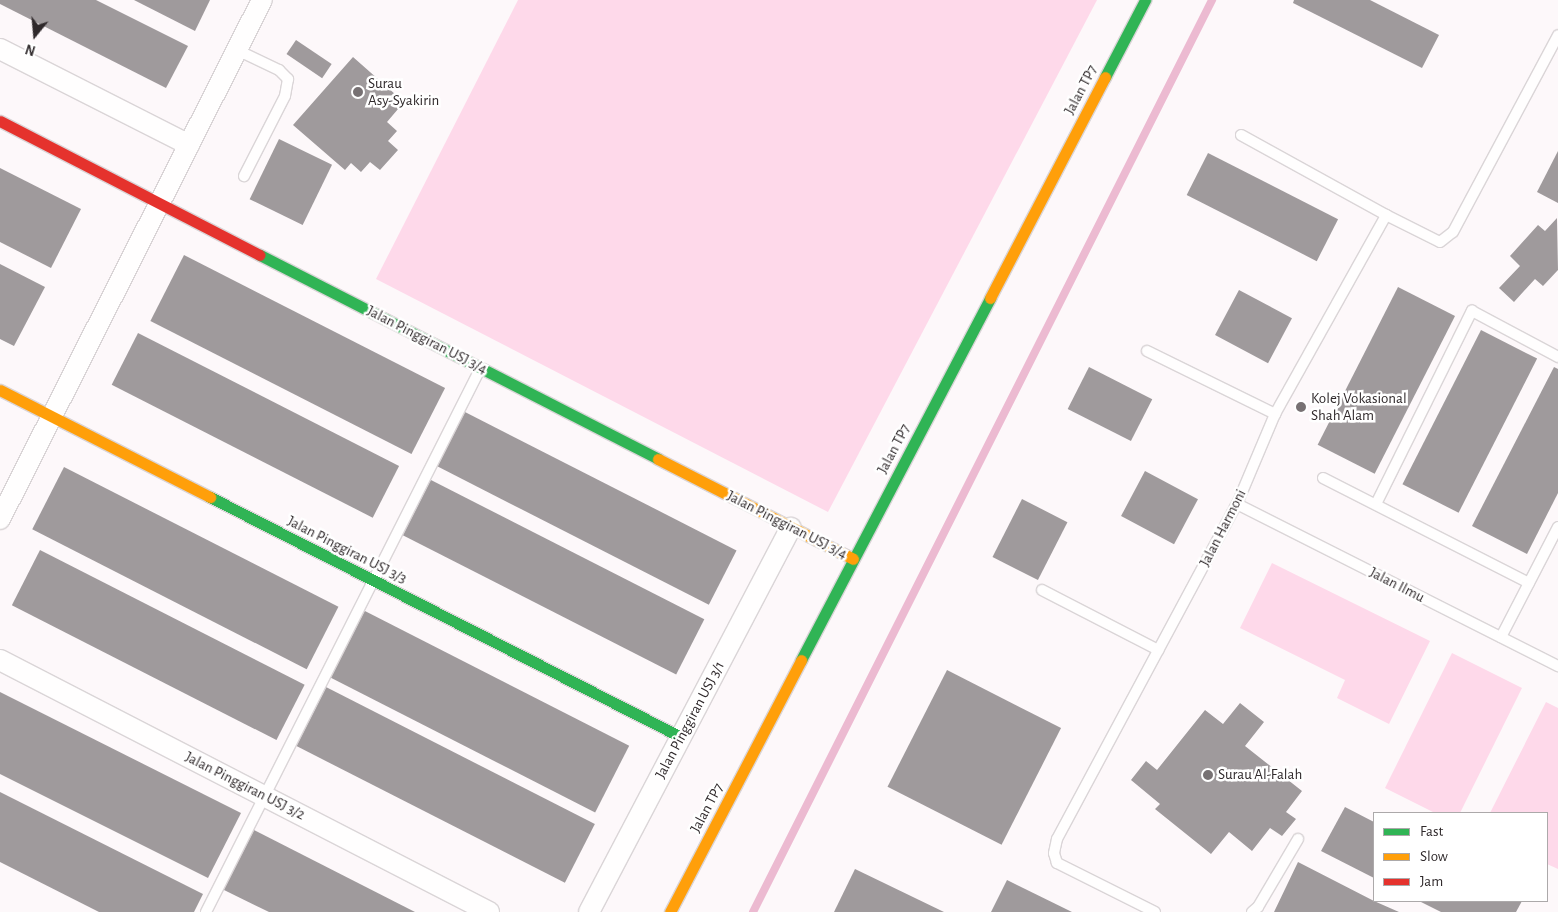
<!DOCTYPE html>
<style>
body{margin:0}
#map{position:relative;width:1558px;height:912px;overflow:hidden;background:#fdf8fa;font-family:"Alegreya Sans",sans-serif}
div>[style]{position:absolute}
.green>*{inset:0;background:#fed9ea}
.stream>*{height:8px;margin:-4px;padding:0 4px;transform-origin:4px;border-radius:4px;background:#ecbad1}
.building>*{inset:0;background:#9f9a9c;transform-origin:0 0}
.roads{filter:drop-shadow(1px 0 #dad5d7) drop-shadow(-1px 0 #dad5d7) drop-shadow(0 1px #dad5d7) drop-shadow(0 -1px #dad5d7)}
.lane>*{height:10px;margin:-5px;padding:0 5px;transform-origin:5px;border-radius:5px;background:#fffefe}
.street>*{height:20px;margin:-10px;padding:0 10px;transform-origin:10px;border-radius:10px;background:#fffefe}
.fast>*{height:11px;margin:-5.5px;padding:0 5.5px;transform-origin:5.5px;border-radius:5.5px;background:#30b455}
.slow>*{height:11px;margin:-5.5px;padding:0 5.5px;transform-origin:5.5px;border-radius:5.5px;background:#ff9f0a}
.jam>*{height:11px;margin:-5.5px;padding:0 5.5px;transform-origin:5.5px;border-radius:5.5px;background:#e5322d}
.dots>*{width:14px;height:14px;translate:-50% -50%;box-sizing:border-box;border:2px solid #fff;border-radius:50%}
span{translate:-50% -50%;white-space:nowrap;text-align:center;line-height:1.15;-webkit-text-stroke:5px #fff;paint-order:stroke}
.poi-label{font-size:15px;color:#2f292b}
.left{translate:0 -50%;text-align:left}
.street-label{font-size:15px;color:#2f292b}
.legend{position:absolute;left:1373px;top:812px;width:175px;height:90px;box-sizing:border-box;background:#fff;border:1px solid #aca9aa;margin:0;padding:6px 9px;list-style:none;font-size:15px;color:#2f292b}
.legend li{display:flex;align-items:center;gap:10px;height:25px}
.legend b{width:25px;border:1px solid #aca9aa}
.north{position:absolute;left:10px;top:10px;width:50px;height:50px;-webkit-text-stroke:4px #fff;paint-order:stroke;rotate:197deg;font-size:14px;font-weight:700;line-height:20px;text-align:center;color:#2f292b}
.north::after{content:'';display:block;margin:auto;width:18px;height:22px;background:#2f292b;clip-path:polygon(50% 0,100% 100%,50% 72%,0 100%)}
</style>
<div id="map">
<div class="green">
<i style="clip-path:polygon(518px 0,1097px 0,828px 512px,376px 279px)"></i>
<i style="clip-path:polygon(1272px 563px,1430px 641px,1389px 724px,1337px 698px,1345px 680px,1240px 628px)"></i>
<i style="clip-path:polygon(1452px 653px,1522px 688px,1460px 813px,1435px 813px,1385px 788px)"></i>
<i style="clip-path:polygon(1546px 702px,1558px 708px,1558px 869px,1547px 864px,1547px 813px,1490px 813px)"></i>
</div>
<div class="stream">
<i style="left:753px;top:912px;width:1021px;rotate:-63.28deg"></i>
</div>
<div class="building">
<i style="clip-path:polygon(0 0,96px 0,188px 46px,166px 88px,0 4px)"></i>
<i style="clip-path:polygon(134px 0,210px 0,195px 31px)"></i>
<i style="clip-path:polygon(1294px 0,1370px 0,1439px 35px,1422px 68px,1293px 3px)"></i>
<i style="left:296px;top:40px;width:43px;height:17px;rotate:34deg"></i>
<i style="clip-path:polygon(353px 57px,404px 102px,387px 122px,397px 131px,388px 141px,398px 150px,380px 170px,370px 162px,361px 172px,351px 163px,345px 170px,293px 125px)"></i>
<i style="left:279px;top:139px;width:59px;height:67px;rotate:26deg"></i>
<i style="clip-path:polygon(1558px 151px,1558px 203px,1537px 192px)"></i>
<i style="left:1208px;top:153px;width:146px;height:47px;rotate:27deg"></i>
<i style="clip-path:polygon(0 168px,81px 209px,51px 268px,0 242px)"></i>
<i style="clip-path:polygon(1557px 218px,1558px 270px,1543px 286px,1535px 279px,1514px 302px,1499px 288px,1520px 266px,1510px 256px,1538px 225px,1545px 231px)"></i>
<i style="left:184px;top:255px;width:293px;height:74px;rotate:27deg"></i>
<i style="clip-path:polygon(0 264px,45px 287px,14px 346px,0 339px)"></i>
<i style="left:1398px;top:287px;width:64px;height:177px;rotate:27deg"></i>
<i style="left:1239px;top:290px;width:60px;height:51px;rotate:28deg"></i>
<i style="left:1481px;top:330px;width:63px;height:173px;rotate:27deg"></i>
<i style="left:138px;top:333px;width:293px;height:58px;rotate:27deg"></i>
<i style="left:1089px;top:367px;width:71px;height:47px;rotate:27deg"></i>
<i style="clip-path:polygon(1554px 367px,1558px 369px,1558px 493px,1527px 554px,1472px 526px)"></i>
<i style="left:463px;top:411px;width:307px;height:61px;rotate:27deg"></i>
<i style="left:64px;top:467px;width:308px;height:70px;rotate:27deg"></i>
<i style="left:1145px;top:471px;width:60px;height:51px;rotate:28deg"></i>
<i style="left:429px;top:479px;width:309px;height:62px;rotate:27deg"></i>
<i style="left:1022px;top:499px;width:51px;height:65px;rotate:27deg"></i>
<i style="left:40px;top:550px;width:297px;height:62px;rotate:27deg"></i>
<i style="left:361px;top:609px;width:301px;height:75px;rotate:27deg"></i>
<i style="left:947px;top:670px;width:128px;height:131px;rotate:27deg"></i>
<i style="left:324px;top:686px;width:304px;height:66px;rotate:27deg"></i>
<i style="clip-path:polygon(0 692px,241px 813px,208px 878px,0 774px)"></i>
<i style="clip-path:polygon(1240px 703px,1264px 722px,1245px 746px,1302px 791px,1286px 812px,1296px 819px,1282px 836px,1270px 828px,1252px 851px,1229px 832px,1211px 854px,1155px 809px,1160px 804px,1131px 780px,1146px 761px,1157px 770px,1205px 710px,1223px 724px)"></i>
<i style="clip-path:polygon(0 792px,203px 894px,194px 912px,99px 912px,0 862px)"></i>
<i style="clip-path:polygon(1345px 807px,1374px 822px,1374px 878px,1321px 851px)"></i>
<i style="clip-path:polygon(252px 829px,415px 912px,269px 912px,222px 889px)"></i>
<i style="clip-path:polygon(1298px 862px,1374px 901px,1399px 912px,1274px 912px)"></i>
<i style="clip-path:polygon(855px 869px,944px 912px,834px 912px)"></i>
<i style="clip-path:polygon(1007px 880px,1072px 912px,991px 912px)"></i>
<i style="clip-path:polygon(1419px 901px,1522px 901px,1516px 912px,1441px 912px)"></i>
</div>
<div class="roads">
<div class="lane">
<i style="left:237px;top:50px;width:47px;rotate:25.5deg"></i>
<i style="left:279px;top:70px;width:13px;rotate:45deg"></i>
<i style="left:288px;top:79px;width:17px;rotate:100deg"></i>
<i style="left:285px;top:96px;width:90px;rotate:117.1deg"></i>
<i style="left:1241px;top:135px;width:166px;rotate:28.9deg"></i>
<i style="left:1386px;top:215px;width:60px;rotate:26.6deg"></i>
<i style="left:1440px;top:242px;width:16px;rotate:-38deg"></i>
<i style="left:1453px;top:232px;width:223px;rotate:-61.9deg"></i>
<i style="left:1147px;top:351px;width:143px;rotate:26.2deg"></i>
<i style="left:1323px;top:478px;width:231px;rotate:27deg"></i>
<i style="left:1237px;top:504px;width:360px;rotate:26.8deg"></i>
<i style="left:1376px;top:504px;width:216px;rotate:-63.6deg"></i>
<i style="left:1472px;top:311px;width:98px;rotate:28.1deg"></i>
<i style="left:1042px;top:590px;width:131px;rotate:27.3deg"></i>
<i style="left:1501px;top:637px;width:124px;rotate:-62.6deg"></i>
<i style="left:206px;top:912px;width:608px;rotate:-63.22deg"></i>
<i style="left:1155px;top:912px;width:110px;rotate:-153.4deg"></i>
<i style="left:1057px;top:863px;width:10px;rotate:-107deg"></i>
<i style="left:1054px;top:853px;width:14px;rotate:-78deg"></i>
<i style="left:1057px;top:839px;width:380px;rotate:-61.8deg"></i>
<i style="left:1237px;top:504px;width:98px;rotate:-67.1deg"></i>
<i style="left:1275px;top:414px;width:228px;rotate:-60.8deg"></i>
<i style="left:1252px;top:912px;width:8px;rotate:-40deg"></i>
<i style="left:1258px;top:907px;width:79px;rotate:-59.5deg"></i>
</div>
<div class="street">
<i style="left:0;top:49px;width:212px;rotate:26.9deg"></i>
<i style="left:0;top:519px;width:581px;rotate:-63.21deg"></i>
<i style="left:0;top:660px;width:550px;rotate:27.26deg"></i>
<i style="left:589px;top:912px;width:434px;rotate:-62.3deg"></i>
</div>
<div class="fast">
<i style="left:1105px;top:77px;width:87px;rotate:-62.5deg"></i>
<i style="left:260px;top:255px;width:447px;rotate:27.1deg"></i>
<i style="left:210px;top:497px;width:529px;rotate:27deg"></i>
<i style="left:801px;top:660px;width:408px;rotate:-62.4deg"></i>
</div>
<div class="slow">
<i style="left:990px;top:298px;width:249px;rotate:-62.5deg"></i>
<i style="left:0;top:390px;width:236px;rotate:27deg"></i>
<i style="left:658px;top:459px;width:219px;rotate:27.1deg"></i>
<i style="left:670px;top:912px;width:284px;rotate:-62.5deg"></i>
</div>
<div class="jam">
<i style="left:0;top:121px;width:292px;rotate:27.3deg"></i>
</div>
</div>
<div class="dots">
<i style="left:358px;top:92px;background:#777173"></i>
<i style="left:1301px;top:407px;background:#777173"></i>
<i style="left:1208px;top:775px;background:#777173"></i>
</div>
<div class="poi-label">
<span class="left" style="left:368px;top:92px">Surau<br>Asy-Syakirin</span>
<span class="left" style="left:1311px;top:407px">Kolej Vokasional<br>Shah Alam</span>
<span class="left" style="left:1218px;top:775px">Surau Al-Falah</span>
</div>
<div class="street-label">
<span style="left:1081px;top:90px;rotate:-62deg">Jalan TP7</span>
<span style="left:427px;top:340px;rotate:27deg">Jalan Pinggiran USJ 3/4</span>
<span style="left:894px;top:449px;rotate:-62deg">Jalan TP7</span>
<span style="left:787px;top:525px;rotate:27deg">Jalan Pinggiran USJ 3/4</span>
<span style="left:1223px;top:528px;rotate:-63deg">Jalan Harmoni</span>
<span style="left:347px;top:550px;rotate:27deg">Jalan Pinggiran USJ 3/3</span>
<span style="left:1397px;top:585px;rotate:27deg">Jalan Ilmu</span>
<span style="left:690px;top:720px;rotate:-62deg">Jalan Pinggiran USJ 3/1</span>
<span style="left:245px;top:786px;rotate:27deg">Jalan Pinggiran USJ 3/2</span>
<span style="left:707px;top:808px;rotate:-62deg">Jalan TP7</span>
</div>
<ul class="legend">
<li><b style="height:6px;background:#30b455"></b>Fast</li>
<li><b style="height:6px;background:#ff9f0a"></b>Slow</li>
<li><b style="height:6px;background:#e5322d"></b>Jam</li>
</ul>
<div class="north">N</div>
</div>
